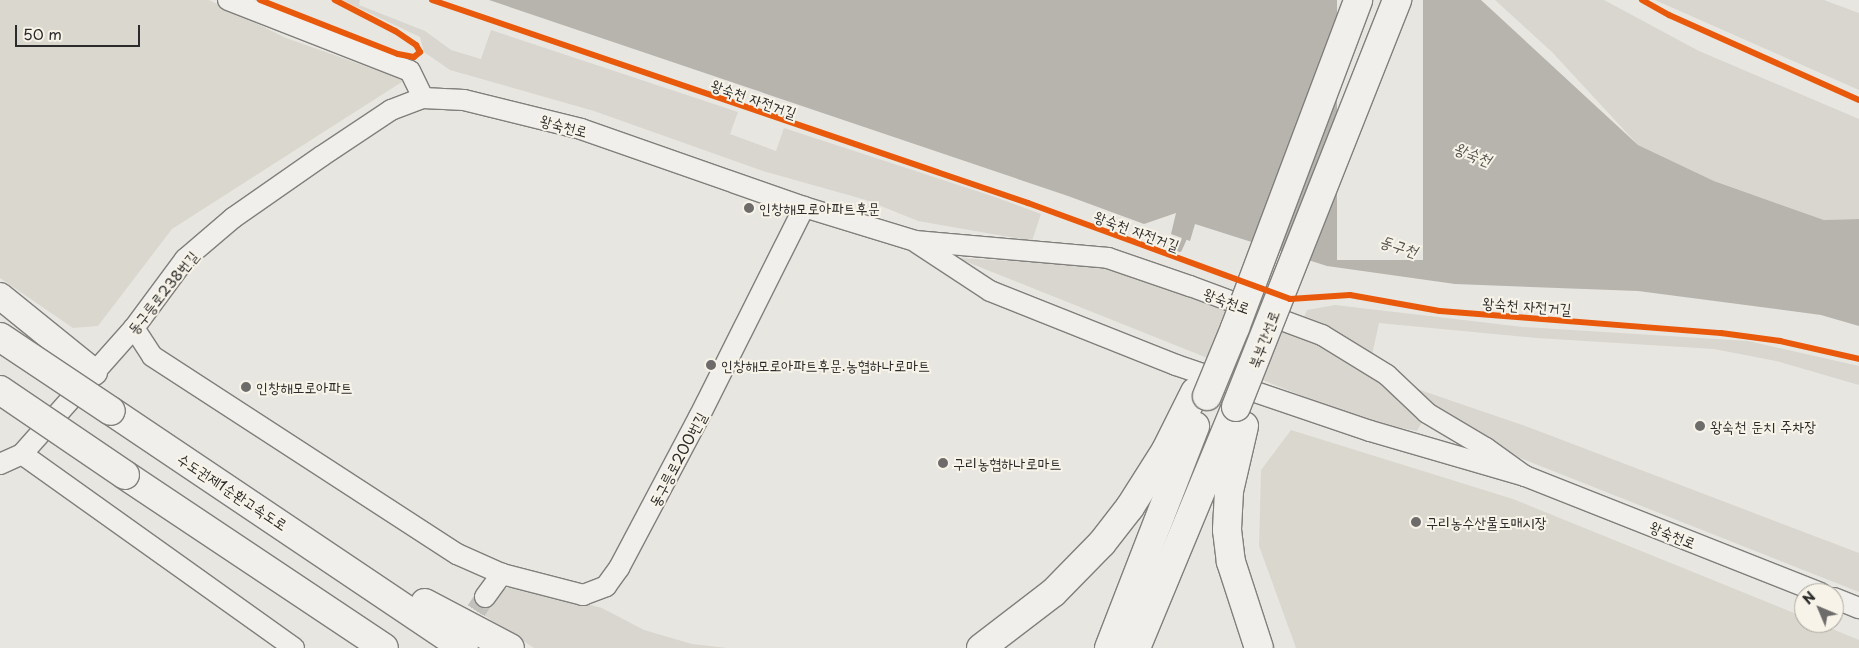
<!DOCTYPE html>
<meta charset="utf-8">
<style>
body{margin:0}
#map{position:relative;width:1859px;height:648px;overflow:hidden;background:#e8e6e0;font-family:"Playpen Sans","Poor Story",sans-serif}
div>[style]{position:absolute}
.built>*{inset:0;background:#dad7cf}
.green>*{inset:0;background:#d8d6ce}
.water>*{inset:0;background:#b7b4ae}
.pier>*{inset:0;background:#e8e6e0;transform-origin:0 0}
.stream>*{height:5px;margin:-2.5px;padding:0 2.5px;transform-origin:2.5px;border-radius:2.5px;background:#b7b4ae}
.minor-tunnel>*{height:20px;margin-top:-10px;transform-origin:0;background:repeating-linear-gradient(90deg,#c2c1bc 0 20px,transparent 0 30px)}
.roads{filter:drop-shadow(1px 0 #807f7c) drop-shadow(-1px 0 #807f7c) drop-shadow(0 1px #807f7c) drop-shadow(0 -1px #807f7c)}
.minor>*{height:20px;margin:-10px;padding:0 10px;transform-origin:10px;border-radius:10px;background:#f0efeb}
.major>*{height:26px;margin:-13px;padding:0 13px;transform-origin:13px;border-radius:13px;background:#f0efeb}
.highway>*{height:28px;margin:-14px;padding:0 14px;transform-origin:14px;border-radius:14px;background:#f0efeb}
.bridges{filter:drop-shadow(1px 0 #807f7c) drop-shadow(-1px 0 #807f7c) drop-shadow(0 1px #807f7c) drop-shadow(0 -1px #807f7c)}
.highway-bridge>*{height:28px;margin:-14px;padding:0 14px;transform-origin:14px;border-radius:14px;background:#f0efeb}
.cycleway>*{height:6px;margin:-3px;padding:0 3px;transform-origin:3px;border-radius:3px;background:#e8590c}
.dots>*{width:14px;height:14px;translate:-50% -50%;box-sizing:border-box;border:2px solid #f7f3e8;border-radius:50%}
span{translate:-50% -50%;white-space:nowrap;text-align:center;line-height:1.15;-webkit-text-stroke:4px #f7f3e8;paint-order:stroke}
.street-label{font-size:15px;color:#2b2b2b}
.poi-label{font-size:15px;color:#2b2b2b}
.left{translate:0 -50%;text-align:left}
.water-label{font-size:16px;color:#555451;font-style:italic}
.north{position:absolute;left:1794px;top:583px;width:50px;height:50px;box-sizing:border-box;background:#f7f3e8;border:1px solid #a5a39c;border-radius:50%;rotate:315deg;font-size:14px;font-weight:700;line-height:20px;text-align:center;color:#2b2b2b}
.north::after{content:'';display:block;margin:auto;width:18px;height:22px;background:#6d6c6a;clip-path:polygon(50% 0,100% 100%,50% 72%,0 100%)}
.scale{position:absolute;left:15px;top:25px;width:125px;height:22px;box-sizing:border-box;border:2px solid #2b2b2b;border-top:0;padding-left:6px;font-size:15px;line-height:18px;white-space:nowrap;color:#2b2b2b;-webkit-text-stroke:4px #f7f3e8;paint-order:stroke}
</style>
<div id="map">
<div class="built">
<i style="clip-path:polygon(0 0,209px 0,286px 38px,405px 80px,172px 229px,98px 326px,73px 328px,0 278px)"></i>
<i style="clip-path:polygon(1291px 430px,1513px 499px,1804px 617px,1804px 623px,1818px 623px,1859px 640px,1859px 648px,1296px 648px,1259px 546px,1261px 470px)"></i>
</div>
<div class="green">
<i style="clip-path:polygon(342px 0,360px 0,359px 5px,425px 31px,451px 50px,481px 59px,491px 30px,738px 112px,730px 134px,776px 151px,784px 128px,995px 197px,1041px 214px,1032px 241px,918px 221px,866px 200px,763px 171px,594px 111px,450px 70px,424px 52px,420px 37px)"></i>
<i style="clip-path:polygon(1495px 0,1604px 0,1699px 51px,1859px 119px,1859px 219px,1824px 220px,1714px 181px,1638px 145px,1552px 52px)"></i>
<i style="clip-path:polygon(1655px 0,1824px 0,1859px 13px,1859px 90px)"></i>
<i style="clip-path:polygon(957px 258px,1109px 266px,1336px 350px,1389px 385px,1422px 422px,1417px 431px,1365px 421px)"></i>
<i style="clip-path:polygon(1335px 305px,1523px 327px,1748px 341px,1859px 366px,1859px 385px,1776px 361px,1714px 349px,1537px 338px,1379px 323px,1372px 355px,1301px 323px,1307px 310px)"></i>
<i style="clip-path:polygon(1417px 389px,1528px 427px,1859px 553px,1859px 592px,1505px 452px,1425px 399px)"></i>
<i style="clip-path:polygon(511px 587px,523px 587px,602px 608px,644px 630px,692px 644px,727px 648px,534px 648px,485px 616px,502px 590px)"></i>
</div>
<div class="water">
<i style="clip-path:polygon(489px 0,1481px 0,1638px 145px,1714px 181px,1824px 220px,1859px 219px,1859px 326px,1821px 315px,1638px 291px,1455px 284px,1327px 266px,1195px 224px,1190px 241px,1171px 234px,1176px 213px,1144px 224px,1068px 196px)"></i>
</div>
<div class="pier">
<i style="left:1337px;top:0;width:86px;height:260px"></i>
</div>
<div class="stream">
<i style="left:1179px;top:249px;width:17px;rotate:-66deg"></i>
</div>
<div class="minor-tunnel">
<i style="left:460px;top:636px;width:46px;rotate:-57.3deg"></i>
</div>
<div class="roads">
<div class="minor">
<i style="left:228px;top:0;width:195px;rotate:21.3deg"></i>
<i style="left:410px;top:71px;width:30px;rotate:64deg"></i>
<i style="left:917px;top:243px;width:87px;rotate:33.3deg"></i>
<i style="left:990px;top:291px;width:200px;rotate:21.7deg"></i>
<i style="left:1176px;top:365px;width:205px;rotate:18.8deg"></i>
<i style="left:1370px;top:431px;width:161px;rotate:16.2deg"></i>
<i style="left:1525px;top:476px;width:318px;rotate:21.6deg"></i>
<i style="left:134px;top:328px;width:33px;rotate:57deg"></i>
<i style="left:152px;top:356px;width:364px;rotate:33deg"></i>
<i style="left:457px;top:554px;width:49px;rotate:24deg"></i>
<i style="left:22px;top:454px;width:334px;rotate:35.5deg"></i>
<i style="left:0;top:464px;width:24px;rotate:-24deg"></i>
<i style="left:22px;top:454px;width:169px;rotate:-48.4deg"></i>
<i style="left:134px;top:328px;width:86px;rotate:-53.5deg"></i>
<i style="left:185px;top:259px;width:63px;rotate:-40.5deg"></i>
<i style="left:233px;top:218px;width:108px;rotate:-34.9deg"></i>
<i style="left:322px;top:156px;width:83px;rotate:-33.7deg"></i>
<i style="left:391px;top:110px;width:34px;rotate:-21deg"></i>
<i style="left:423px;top:98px;width:41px;rotate:2.8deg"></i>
<i style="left:464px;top:100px;width:121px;rotate:13.9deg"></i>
<i style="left:581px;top:129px;width:236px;rotate:19.3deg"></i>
<i style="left:804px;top:207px;width:116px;rotate:17deg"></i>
<i style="left:915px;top:241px;width:194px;rotate:5deg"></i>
<i style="left:1108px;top:258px;width:87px;rotate:18.9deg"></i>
<i style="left:1190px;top:286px;width:141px;rotate:20.4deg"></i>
<i style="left:1322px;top:335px;width:76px;rotate:31.6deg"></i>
<i style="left:1387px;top:375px;width:55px;rotate:43.5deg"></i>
<i style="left:1427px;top:413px;width:69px;rotate:30.7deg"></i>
<i style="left:1486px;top:448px;width:48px;rotate:35.7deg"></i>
<i style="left:485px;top:597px;width:29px;rotate:-54deg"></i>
<i style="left:502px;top:574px;width:84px;rotate:14.5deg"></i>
<i style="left:583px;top:595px;width:25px;rotate:-21deg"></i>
<i style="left:606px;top:586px;width:22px;rotate:-54deg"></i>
<i style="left:619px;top:568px;width:171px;rotate:-62.1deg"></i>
<i style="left:699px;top:417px;width:235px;rotate:-63.4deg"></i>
<i style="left:1834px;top:598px;width:27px;rotate:22deg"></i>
</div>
<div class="major">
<i style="left:0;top:296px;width:121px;rotate:39deg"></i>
</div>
<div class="highway">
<i style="left:111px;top:411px;width:425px;rotate:33.9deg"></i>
<i style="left:1244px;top:426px;width:67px;rotate:103deg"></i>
<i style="left:1229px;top:491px;width:39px;rotate:93deg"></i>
<i style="left:1227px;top:530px;width:32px;rotate:83deg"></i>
<i style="left:1231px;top:562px;width:90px;rotate:72deg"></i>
<i style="left:125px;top:475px;width:311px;rotate:33.7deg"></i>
<i style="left:425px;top:603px;width:96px;rotate:27.9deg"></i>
<i style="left:981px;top:648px;width:91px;rotate:-37.4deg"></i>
<i style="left:1053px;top:593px;width:70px;rotate:-45.6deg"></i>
<i style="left:1102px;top:543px;width:46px;rotate:-52.1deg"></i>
<i style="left:1130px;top:507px;width:67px;rotate:-57.7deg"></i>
<i style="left:1166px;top:450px;width:65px;rotate:-63.4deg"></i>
<i style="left:1109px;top:648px;width:238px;rotate:-68.8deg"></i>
<i style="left:1136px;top:648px;width:261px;rotate:-67.5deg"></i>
</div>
</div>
<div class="bridges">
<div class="highway-bridge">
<i style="left:0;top:337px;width:133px;rotate:33.7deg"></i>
<i style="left:0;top:390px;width:151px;rotate:34.2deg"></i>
<i style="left:1207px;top:396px;width:74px;rotate:-67.6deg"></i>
<i style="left:1235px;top:328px;width:350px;rotate:-69.4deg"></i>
<i style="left:1236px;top:407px;width:438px;rotate:-68.4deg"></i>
</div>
</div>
<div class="cycleway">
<i style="left:260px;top:0;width:148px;rotate:21.4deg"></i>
<i style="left:398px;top:54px;width:16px;rotate:11deg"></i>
<i style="left:414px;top:57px;width:8px;rotate:-40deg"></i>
<i style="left:420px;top:52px;width:8px;rotate:-120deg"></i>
<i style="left:416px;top:45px;width:25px;rotate:-146deg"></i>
<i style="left:395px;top:31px;width:68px;rotate:-152.7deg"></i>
<i style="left:432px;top:0;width:630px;rotate:18.81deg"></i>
<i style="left:1028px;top:203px;width:279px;rotate:20.1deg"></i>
<i style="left:1290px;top:299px;width:60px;rotate:-3.8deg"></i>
<i style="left:1350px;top:295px;width:91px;rotate:10.1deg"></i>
<i style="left:1440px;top:311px;width:282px;rotate:4.5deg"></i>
<i style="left:1721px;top:333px;width:60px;rotate:7.7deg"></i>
<i style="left:1780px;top:341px;width:81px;rotate:12.8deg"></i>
<i style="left:1642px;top:0;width:31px;rotate:29deg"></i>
<i style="left:1669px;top:15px;width:208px;rotate:24.1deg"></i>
</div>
<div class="dots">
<i style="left:749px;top:208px;background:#6d6c6a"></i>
<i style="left:711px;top:365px;background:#6d6c6a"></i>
<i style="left:246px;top:387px;background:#6d6c6a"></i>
<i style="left:1700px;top:426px;background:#6d6c6a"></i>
<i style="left:943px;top:463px;background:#6d6c6a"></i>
<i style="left:1416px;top:522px;background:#6d6c6a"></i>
</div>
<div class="street-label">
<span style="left:754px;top:98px;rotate:19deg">왕숙천 자전거길</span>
<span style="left:564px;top:125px;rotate:15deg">왕숙천로</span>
<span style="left:1137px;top:230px;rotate:20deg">왕숙천 자전거길</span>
<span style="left:162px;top:292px;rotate:-51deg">동구릉로238번길</span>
<span style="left:1227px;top:300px;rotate:20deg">왕숙천로</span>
<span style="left:1527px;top:305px;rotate:4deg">왕숙천 자전거길</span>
<span style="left:1263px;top:339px;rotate:-69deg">북부간선로</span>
<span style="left:677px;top:459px;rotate:-62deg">동구릉로200번길</span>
<span style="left:233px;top:491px;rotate:33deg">수도권제1순환고속도로</span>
<span style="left:1673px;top:534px;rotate:22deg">왕숙천로</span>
</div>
<div class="poi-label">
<span class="left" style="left:759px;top:208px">인창해모로아파트후문</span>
<span class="left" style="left:721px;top:365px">인창해모로아파트후문.농협하나로마트</span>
<span class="left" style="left:256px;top:387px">인창해모로아파트</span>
<span class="left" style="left:1710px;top:426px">왕숙천 둔치 주차장</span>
<span class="left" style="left:953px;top:463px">구리농협하나로마트</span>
<span class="left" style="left:1426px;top:522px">구리농수산물도매시장</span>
</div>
<div class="water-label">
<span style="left:1473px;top:153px;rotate:21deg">왕숙천</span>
<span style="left:1399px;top:245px;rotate:18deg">동구천</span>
</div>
<div class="north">N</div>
<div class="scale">50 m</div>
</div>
